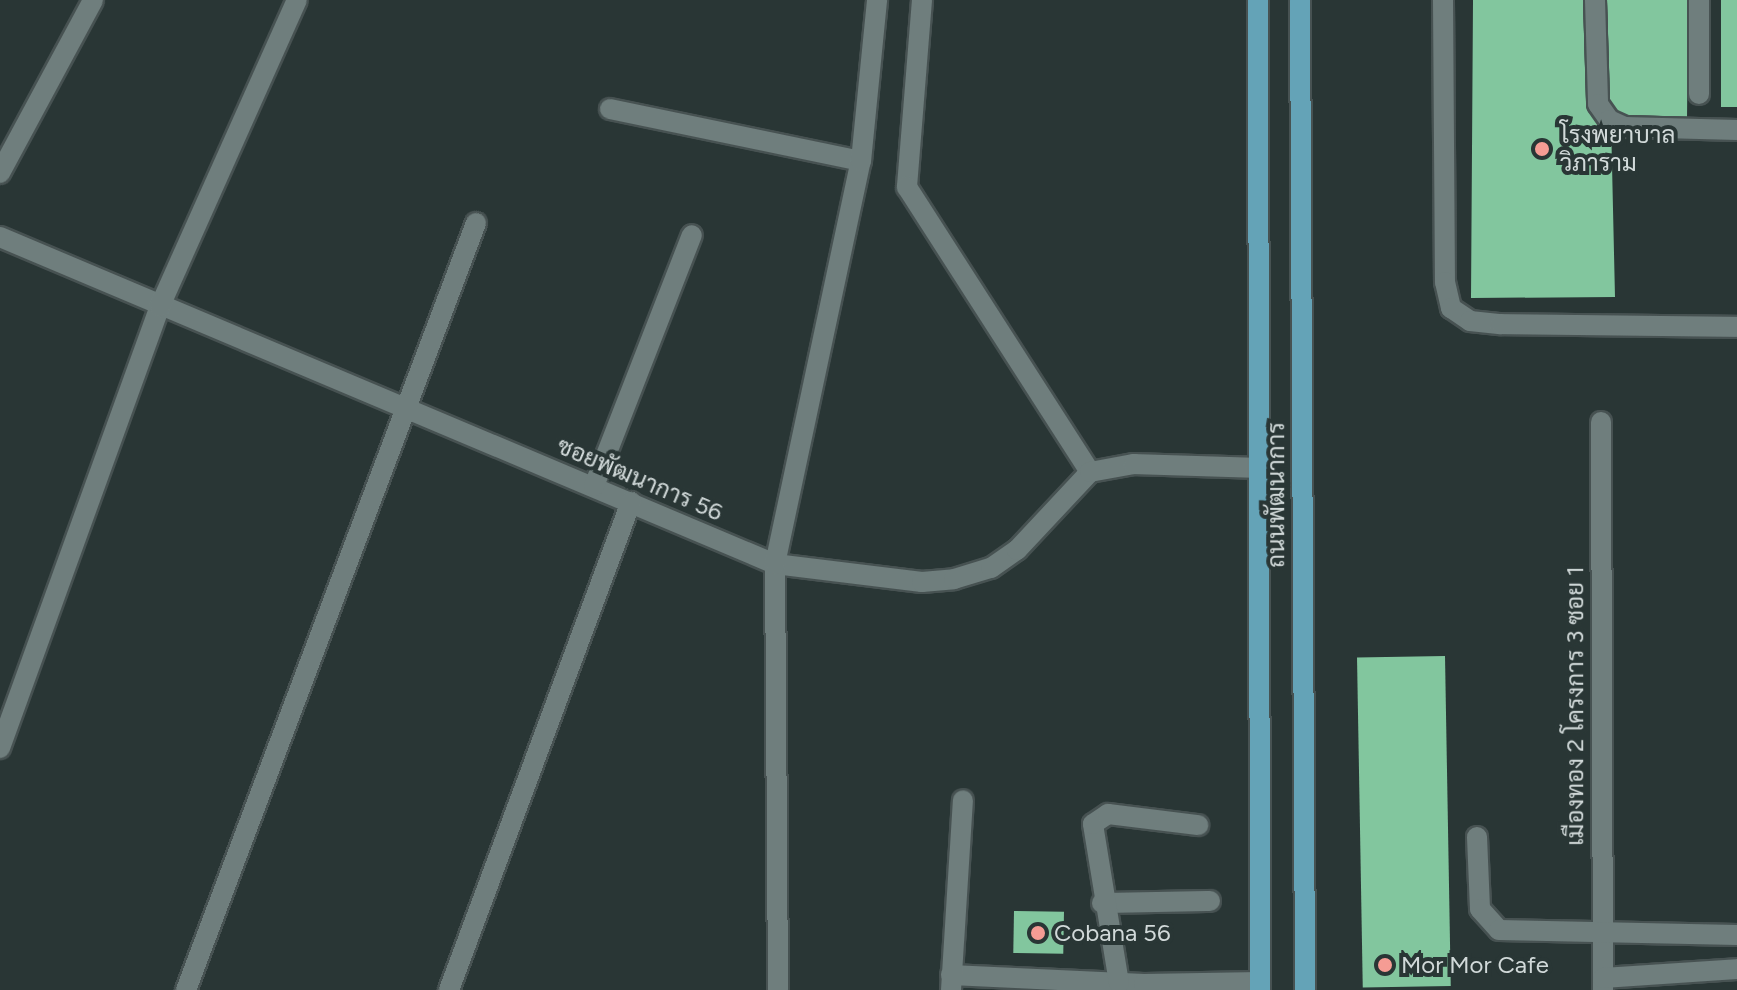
<!DOCTYPE html>
<meta charset="utf-8">
<style>
body{margin:0}
#map{position:relative;width:1737px;height:990px;overflow:hidden;background:#293635;font-family:Figtree,Sarabun,sans-serif}
div>[style]{position:absolute}
.building>*{inset:0;background:#82c69e;transform-origin:0 0}
.roads{filter:drop-shadow(2px 0 #475252) drop-shadow(-2px 0 #475252) drop-shadow(0 2px #475252) drop-shadow(0 -2px #475252)}
.minor>*{height:20px;margin:-10px;padding:0 10px;transform-origin:10px;border-radius:10px;background:#6f7e7d}
.major>*{height:20px;margin:-10px;padding:0 10px;transform-origin:10px;border-radius:10px;background:#64a3b7}
.dots>*{width:22px;height:22px;translate:-50% -50%;box-sizing:border-box;border:4px solid #293635;border-radius:50%}
span{translate:-50% -50%;white-space:nowrap;text-align:center;line-height:1.15;-webkit-text-stroke:8px #293635;paint-order:stroke}
.poi-label{font-size:24px;color:#d1d9d9}
.left{translate:0 -50%;text-align:left}
.street-label{font-size:24px;color:#d1d9d9}
</style>
<div id="map">
<div class="building">
<i style="clip-path:polygon(1473px 0,1688px 0,1687px 121px,1611px 120px,1615px 297px,1471px 298px)"></i>
<i style="left:1721px;top:0;width:16px;height:107px"></i>
<i style="left:1445px;top:656px;width:330px;height:88px;rotate:89deg"></i>
<i style="left:1014px;top:911px;width:50px;height:42px;rotate:1deg"></i>
</div>
<div class="roads">
<div class="minor">
<i style="left:922px;top:0;width:188px;rotate:94.6deg"></i>
<i style="left:907px;top:187px;width:339px;rotate:57.3deg"></i>
<i style="left:1443px;top:0;width:282px;rotate:89.6deg"></i>
<i style="left:1445px;top:282px;width:27px;rotate:77deg"></i>
<i style="left:1451px;top:308px;width:23px;rotate:34deg"></i>
<i style="left:1470px;top:321px;width:31px;rotate:6deg"></i>
<i style="left:1501px;top:324px;width:236px;rotate:0.7deg"></i>
<i style="left:1595px;top:0;width:104px;rotate:88.3deg"></i>
<i style="left:1598px;top:104px;width:19px;rotate:55deg"></i>
<i style="left:1609px;top:120px;width:17px;rotate:24deg"></i>
<i style="left:1625px;top:127px;width:112px;rotate:1.5deg"></i>
<i style="left:1699px;top:94px;width:94px;rotate:-90deg"></i>
<i style="left:610px;top:109px;width:256px;rotate:11.7deg"></i>
<i style="left:0;top:173px;width:196px;rotate:-61.7deg"></i>
<i style="left:0;top:237px;width:841px;rotate:22.88deg"></i>
<i style="left:775px;top:564px;width:148px;rotate:7deg"></i>
<i style="left:922px;top:582px;width:32px;rotate:-5deg"></i>
<i style="left:954px;top:579px;width:39px;rotate:-17deg"></i>
<i style="left:991px;top:568px;width:32px;rotate:-35deg"></i>
<i style="left:1017px;top:550px;width:107px;rotate:-46.9deg"></i>
<i style="left:1090px;top:472px;width:45px;rotate:-10.3deg"></i>
<i style="left:1134px;top:464px;width:125px;rotate:1.8deg"></i>
<i style="left:1601px;top:422px;width:568px;rotate:89.8deg"></i>
<i style="left:594px;top:486px;width:269px;rotate:-68.7deg"></i>
<i style="left:0;top:748px;width:470px;rotate:-70.1deg"></i>
<i style="left:160px;top:306px;width:335px;rotate:-65.9deg"></i>
<i style="left:1477px;top:837px;width:72px;rotate:87.6deg"></i>
<i style="left:1480px;top:909px;width:28px;rotate:48deg"></i>
<i style="left:1499px;top:930px;width:238px;rotate:1.2deg"></i>
<i style="left:1102px;top:903px;width:108px;rotate:-1.1deg"></i>
<i style="left:951px;top:975px;width:193px;rotate:2.7deg"></i>
<i style="left:1144px;top:984px;width:116px;rotate:-1deg"></i>
<i style="left:1603px;top:978px;width:134px;rotate:-3.8deg"></i>
<i style="left:1119px;top:983px;width:161px;rotate:-99.3deg"></i>
<i style="left:1093px;top:824px;width:18px;rotate:-34deg"></i>
<i style="left:1108px;top:814px;width:91px;rotate:7deg"></i>
<i style="left:186px;top:990px;width:820px;rotate:-69.29deg"></i>
<i style="left:449px;top:990px;width:521px;rotate:-69.55deg"></i>
<i style="left:778px;top:990px;width:426px;rotate:-90.4deg"></i>
<i style="left:775px;top:564px;width:412px;rotate:-78deg"></i>
<i style="left:861px;top:161px;width:162px;rotate:-84.3deg"></i>
<i style="left:951px;top:990px;width:190px;rotate:-86.4deg"></i>
</div>
<div class="major">
<i style="left:1258px;top:0;width:990px;rotate:89.88deg"></i>
<i style="left:1300px;top:0;width:990px;rotate:89.71deg"></i>
</div>
</div>
<div class="dots">
<i style="left:1542px;top:149px;background:#f59c94"></i>
<i style="left:1038px;top:933px;background:#f59c94"></i>
<i style="left:1385px;top:965px;background:#f59c94"></i>
</div>
<div class="poi-label">
<span class="left" style="left:1560px;top:149px">โรงพยาบาล<br>วิภาราม</span>
<span class="left" style="left:1054px;top:933px">Cobana 56</span>
<span class="left" style="left:1401px;top:965px">Mor Mor Cafe</span>
</div>
<div class="street-label">
<span style="left:640px;top:479px;rotate:23deg">ซอยพัฒนาการ 56</span>
<span style="left:1276px;top:495px;rotate:-90deg">ถนนพัฒนาการ</span>
<span style="left:1575px;top:706px;rotate:-90deg">เมืองทอง 2 โครงการ 3 ซอย 1</span>
</div>
</div>
